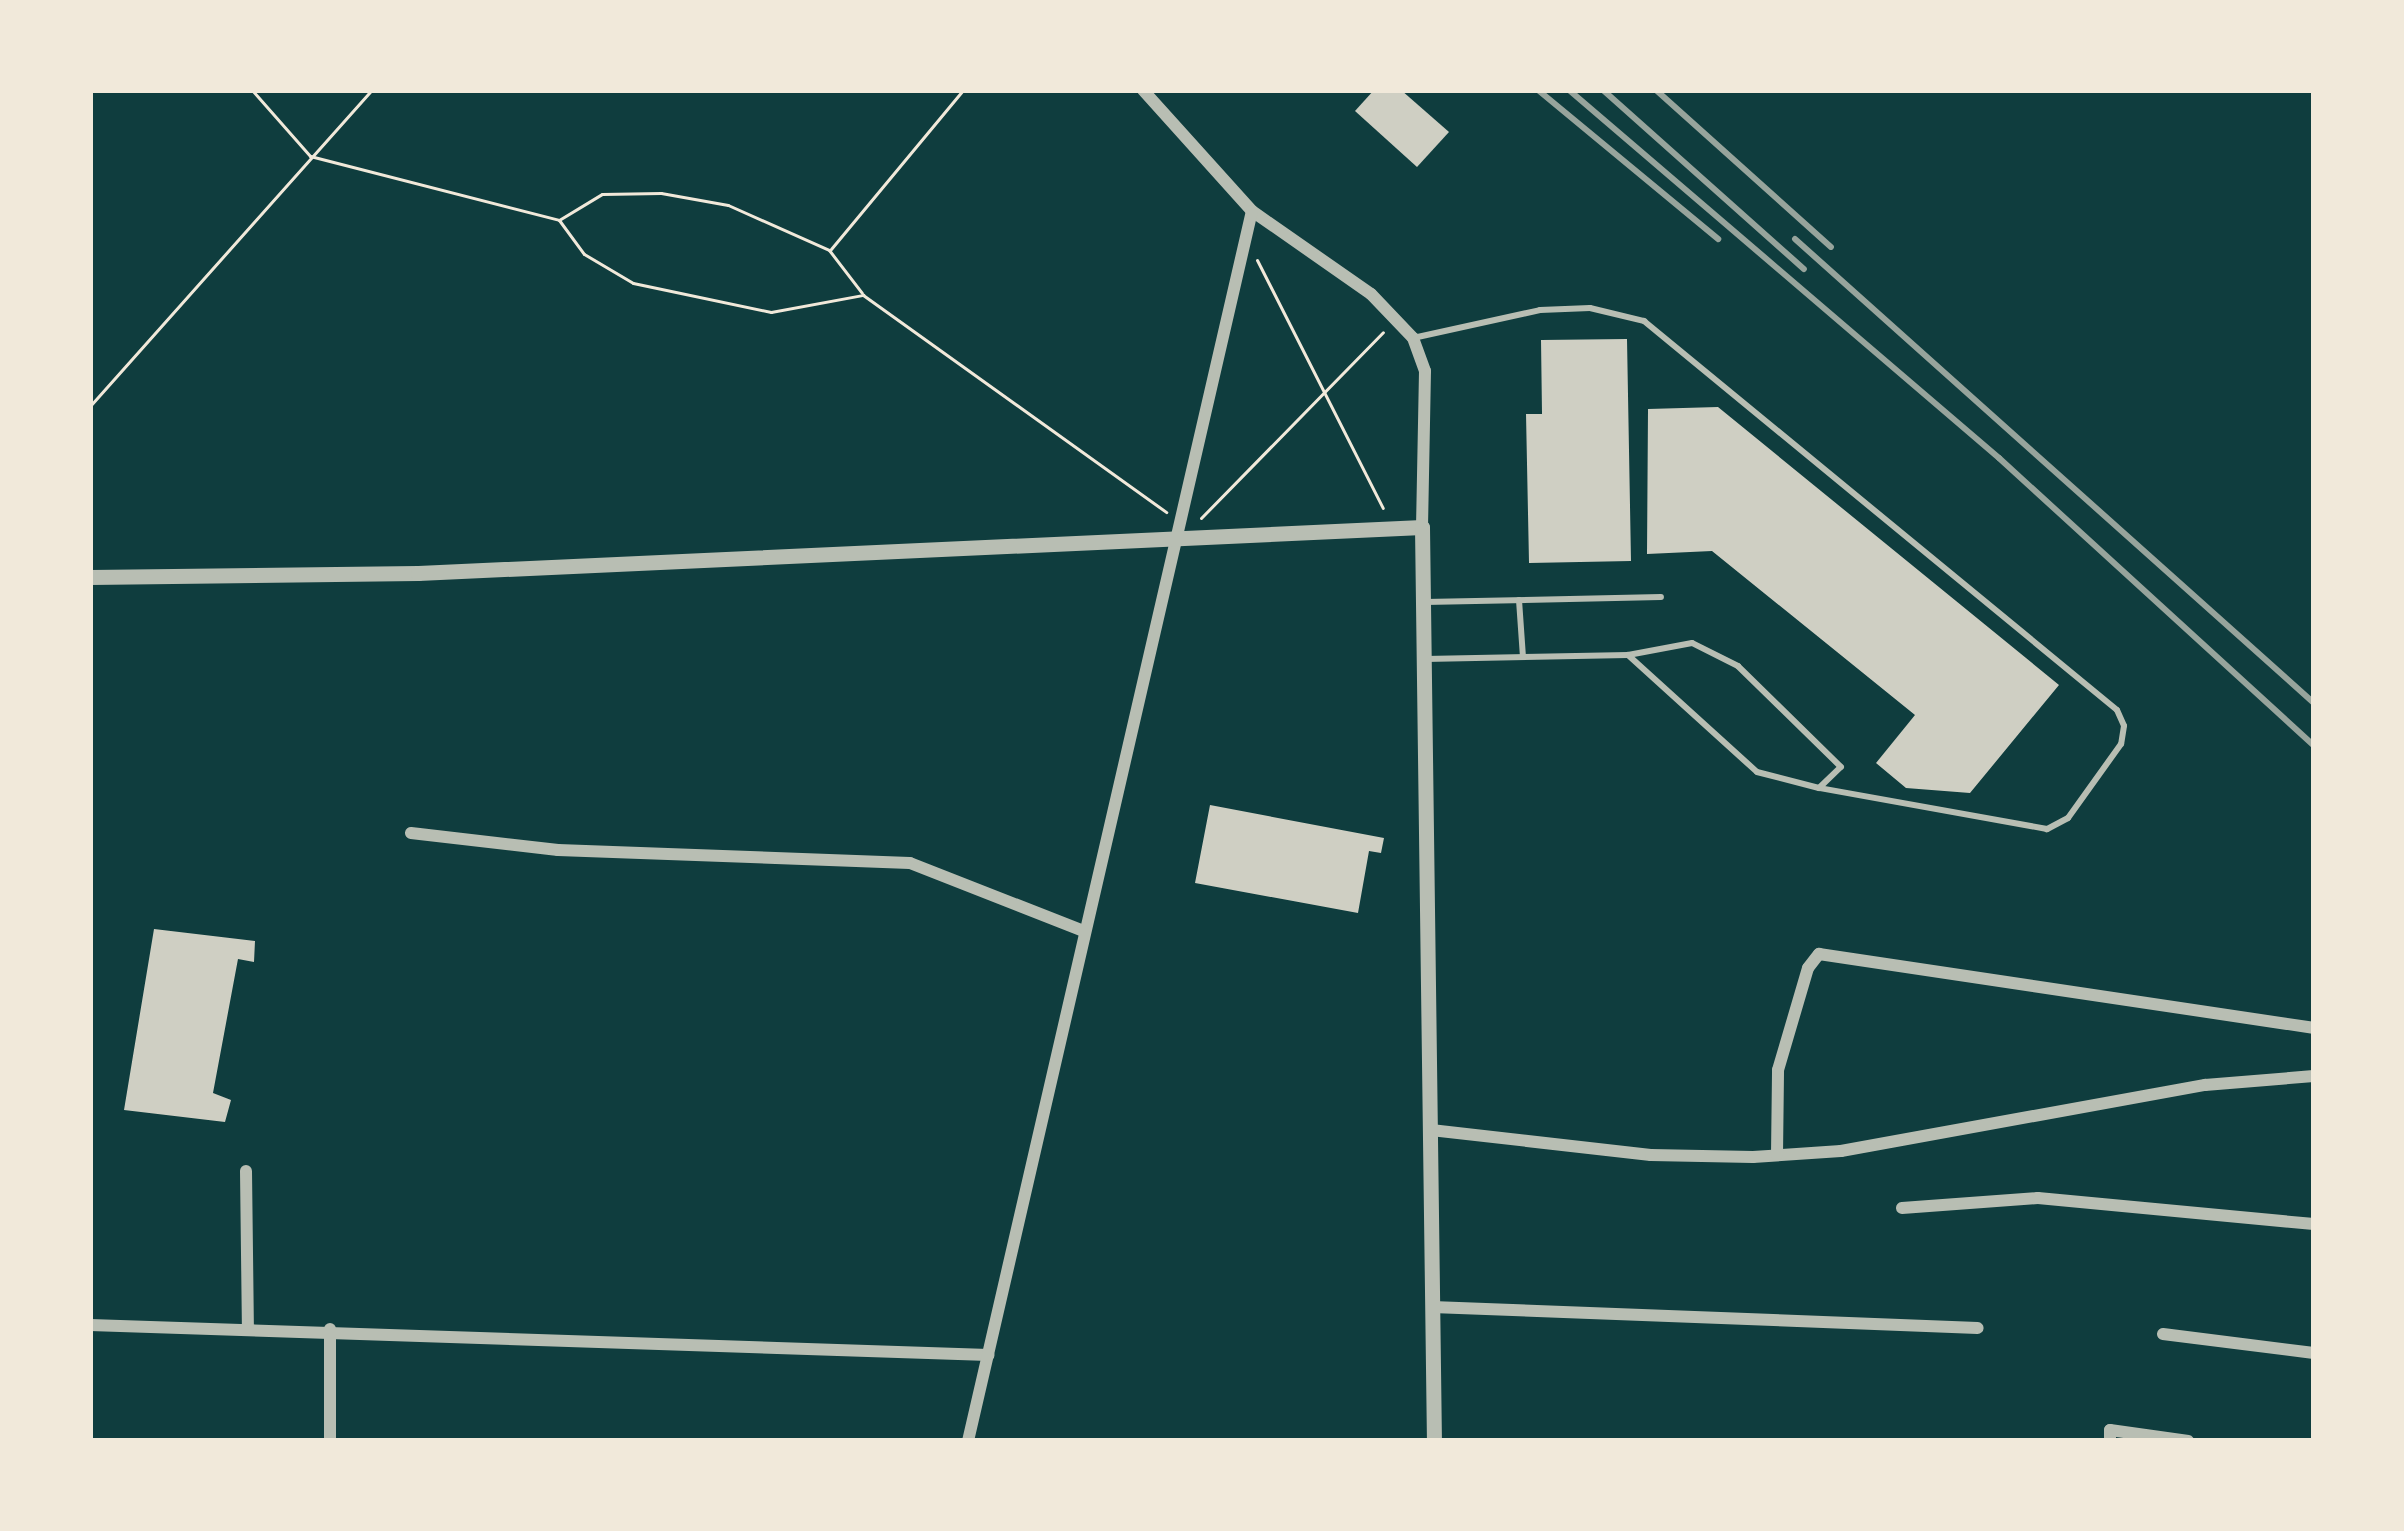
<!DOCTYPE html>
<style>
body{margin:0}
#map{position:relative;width:2404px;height:1531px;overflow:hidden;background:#0f3d3e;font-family:Barlow,sans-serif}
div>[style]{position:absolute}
.building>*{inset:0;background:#cfcfc3}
.path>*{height:3px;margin:-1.5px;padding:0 1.5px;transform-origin:1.5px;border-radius:1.5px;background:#f1e9da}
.service>*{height:6px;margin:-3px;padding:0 3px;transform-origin:3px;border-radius:3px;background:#b8beb3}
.minor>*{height:12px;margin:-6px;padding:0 6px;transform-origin:6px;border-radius:6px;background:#b8beb3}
.tertiary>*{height:15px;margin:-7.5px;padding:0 7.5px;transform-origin:7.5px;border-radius:7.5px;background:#b8beb3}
.rail>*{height:6px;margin:-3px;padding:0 3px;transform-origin:3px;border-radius:3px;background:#97a49c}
span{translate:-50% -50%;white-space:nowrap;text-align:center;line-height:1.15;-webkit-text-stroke:12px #f1e9da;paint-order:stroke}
.frame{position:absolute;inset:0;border:93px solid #f1e9da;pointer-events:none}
</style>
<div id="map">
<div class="building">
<i style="clip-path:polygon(1374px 90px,1401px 90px,1449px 132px,1417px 167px,1355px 111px)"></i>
<i style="clip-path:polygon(1627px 339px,1631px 561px,1529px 563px,1526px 414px,1542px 414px,1541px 340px)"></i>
<i style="clip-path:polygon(1718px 407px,2059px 685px,1970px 793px,1906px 788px,1876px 763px,1915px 715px,1712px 551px,1647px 554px,1648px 409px)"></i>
<i style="clip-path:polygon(1210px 805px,1384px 838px,1381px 853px,1369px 851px,1358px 913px,1195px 883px)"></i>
<i style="clip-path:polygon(154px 929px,255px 941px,254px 962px,238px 959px,213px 1093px,231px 1100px,225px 1122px,124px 1110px)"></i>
</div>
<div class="path">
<i style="left:252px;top:90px;width:88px;rotate:48.7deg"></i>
<i style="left:310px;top:156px;width:257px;rotate:14.4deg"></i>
<i style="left:559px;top:220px;width:42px;rotate:53.7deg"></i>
<i style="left:584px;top:254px;width:57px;rotate:30.6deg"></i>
<i style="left:633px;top:283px;width:141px;rotate:11.9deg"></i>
<i style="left:771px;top:312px;width:94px;rotate:-10.5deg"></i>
<i style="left:863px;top:295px;width:373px;rotate:35.6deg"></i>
<i style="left:559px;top:220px;width:50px;rotate:-31.2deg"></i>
<i style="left:602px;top:194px;width:59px;rotate:-1deg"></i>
<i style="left:661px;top:193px;width:68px;rotate:10.2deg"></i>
<i style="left:728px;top:205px;width:111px;rotate:24deg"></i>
<i style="left:829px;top:250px;width:54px;rotate:52.5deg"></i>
<i style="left:831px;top:249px;width:207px;rotate:-50.3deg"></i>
<i style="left:1257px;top:260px;width:278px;rotate:63.1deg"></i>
<i style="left:90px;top:406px;width:424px;rotate:-48.3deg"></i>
<i style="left:1201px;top:518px;width:260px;rotate:-45.6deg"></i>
</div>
<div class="service">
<i style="left:1413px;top:338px;width:130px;rotate:-12.4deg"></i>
<i style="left:1540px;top:310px;width:50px;rotate:-2.3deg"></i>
<i style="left:1590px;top:308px;width:56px;rotate:13.5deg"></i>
<i style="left:1644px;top:321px;width:612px;rotate:39.43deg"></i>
<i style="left:2117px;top:710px;width:17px;rotate:66deg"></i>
<i style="left:2124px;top:726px;width:18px;rotate:99deg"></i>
<i style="left:2121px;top:744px;width:91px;rotate:125.6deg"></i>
<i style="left:2068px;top:818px;width:24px;rotate:152deg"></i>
<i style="left:2047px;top:829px;width:232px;rotate:-169.8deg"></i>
<i style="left:1519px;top:600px;width:57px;rotate:86deg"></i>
<i style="left:1425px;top:602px;width:236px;rotate:-1.2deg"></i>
<i style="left:1425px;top:659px;width:203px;rotate:-1.1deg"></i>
<i style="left:1628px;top:655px;width:174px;rotate:42.2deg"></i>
<i style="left:1757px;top:772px;width:64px;rotate:14.5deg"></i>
<i style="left:1819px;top:788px;width:30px;rotate:-44deg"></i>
<i style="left:1841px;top:767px;width:144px;rotate:-135.6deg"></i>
<i style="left:1738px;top:666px;width:51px;rotate:-153.4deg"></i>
<i style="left:1692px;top:643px;width:65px;rotate:169.4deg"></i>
</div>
<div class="minor">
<i style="left:1143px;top:90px;width:163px;rotate:48deg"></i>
<i style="left:1252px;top:211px;width:145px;rotate:34.9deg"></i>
<i style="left:1371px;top:294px;width:61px;rotate:46.3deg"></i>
<i style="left:1413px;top:338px;width:35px;rotate:70deg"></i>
<i style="left:1425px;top:371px;width:156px;rotate:91.1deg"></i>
<i style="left:411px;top:833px;width:148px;rotate:6.6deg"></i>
<i style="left:558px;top:850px;width:352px;rotate:2.1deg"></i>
<i style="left:910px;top:863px;width:184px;rotate:21.4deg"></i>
<i style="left:1431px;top:1130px;width:221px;rotate:6.5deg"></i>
<i style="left:1651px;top:1155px;width:102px;rotate:1.1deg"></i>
<i style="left:1753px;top:1157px;width:88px;rotate:-3.9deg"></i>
<i style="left:1841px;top:1151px;width:370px;rotate:-10.3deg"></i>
<i style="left:2205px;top:1085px;width:109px;rotate:-4.7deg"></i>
<i style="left:1777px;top:1155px;width:85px;rotate:-89.3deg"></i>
<i style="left:1778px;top:1070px;width:106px;rotate:-73.6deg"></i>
<i style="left:1808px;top:968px;width:18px;rotate:-52deg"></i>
<i style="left:1819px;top:954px;width:501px;rotate:8.5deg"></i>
<i style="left:246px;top:1171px;width:155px;rotate:89.3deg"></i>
<i style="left:1902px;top:1208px;width:136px;rotate:-4.2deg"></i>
<i style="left:2038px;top:1198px;width:277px;rotate:5.4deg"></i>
<i style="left:1432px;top:1307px;width:546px;rotate:2.2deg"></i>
<i style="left:90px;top:1325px;width:899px;rotate:1.91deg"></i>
<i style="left:330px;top:1329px;width:112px;rotate:90deg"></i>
<i style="left:2163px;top:1334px;width:152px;rotate:7.2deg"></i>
<i style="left:968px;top:1441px;width:1262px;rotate:-77deg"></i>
<i style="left:2110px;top:1441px;width:11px;rotate:-90deg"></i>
<i style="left:2110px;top:1430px;width:79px;rotate:8deg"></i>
</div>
<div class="tertiary">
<i style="left:90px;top:577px;width:328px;rotate:-0.7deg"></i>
<i style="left:418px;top:573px;width:1005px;rotate:-2.62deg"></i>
<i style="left:1422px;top:527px;width:914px;rotate:89.25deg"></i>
</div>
<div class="rail">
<i style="left:1538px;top:90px;width:234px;rotate:39.6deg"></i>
<i style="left:1569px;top:90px;width:566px;rotate:40.56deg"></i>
<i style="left:1999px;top:458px;width:427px;rotate:42.4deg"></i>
<i style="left:1603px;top:90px;width:269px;rotate:41.7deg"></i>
<i style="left:1656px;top:90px;width:235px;rotate:41.9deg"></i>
<i style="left:1795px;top:239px;width:696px;rotate:41.8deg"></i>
</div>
<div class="frame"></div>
</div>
